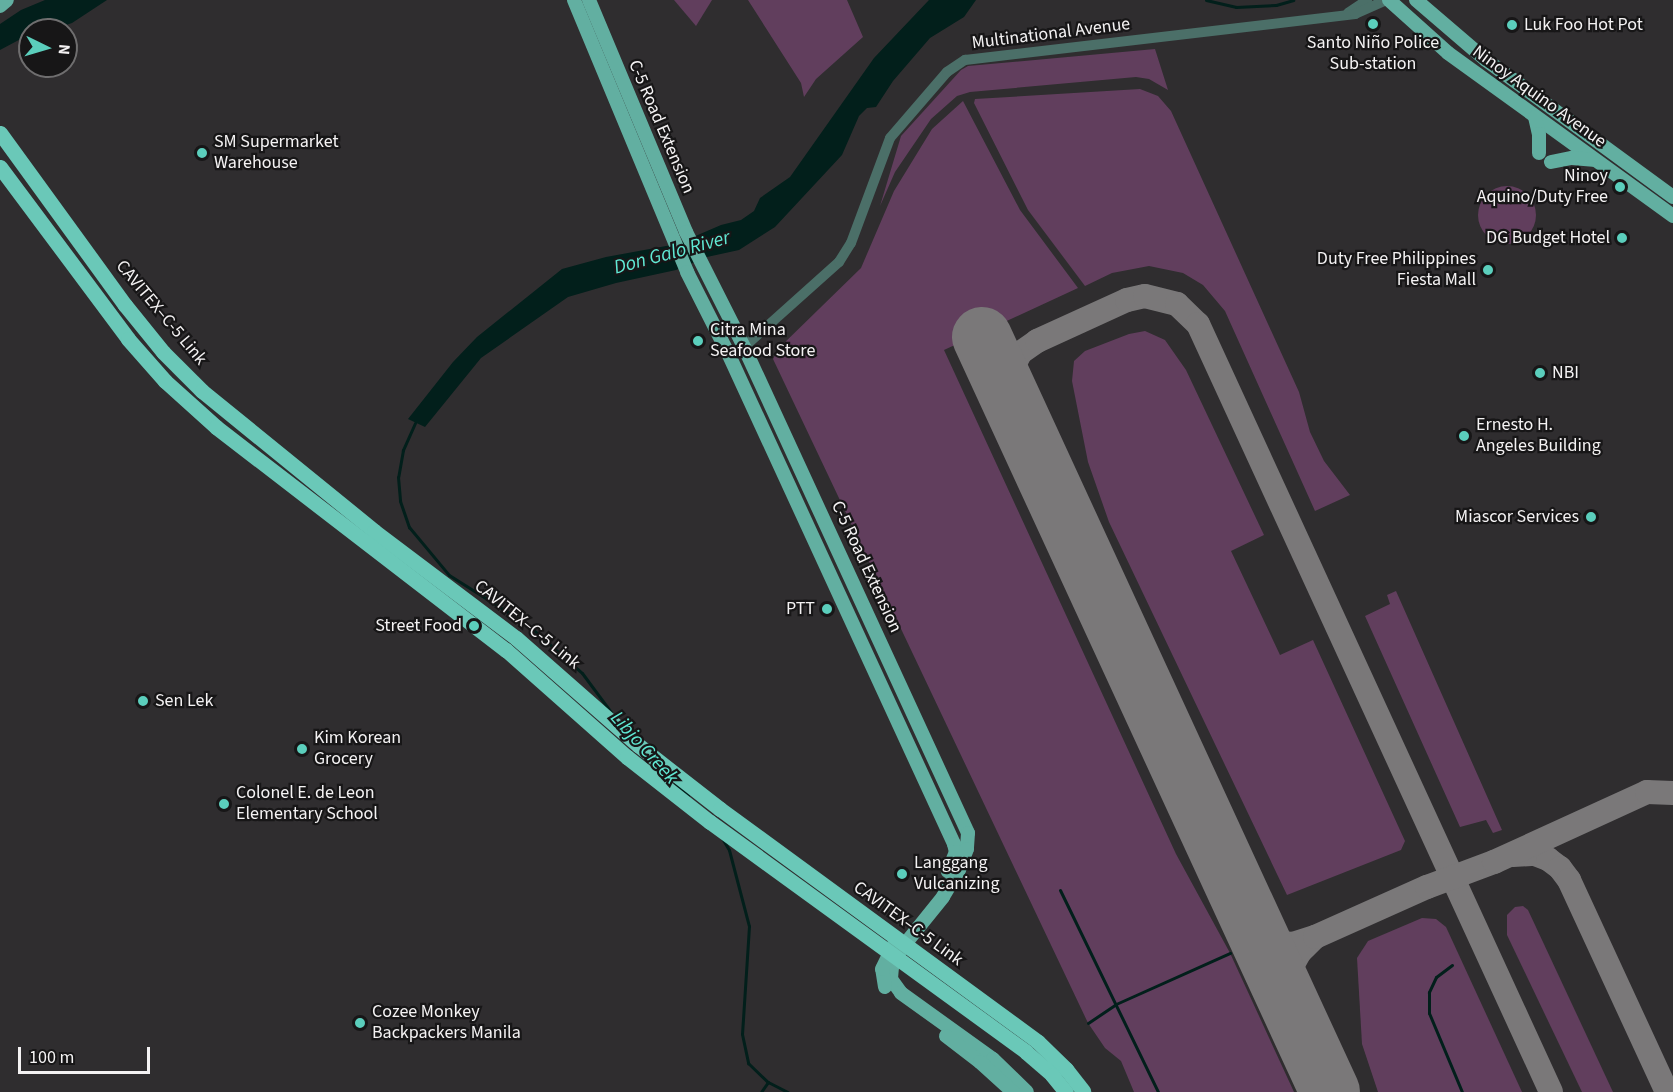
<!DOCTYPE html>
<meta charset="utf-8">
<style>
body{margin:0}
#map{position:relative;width:1673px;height:1092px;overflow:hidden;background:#2f2d2f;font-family:"Source Sans 3",sans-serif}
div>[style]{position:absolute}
.green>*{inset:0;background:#613e5d}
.round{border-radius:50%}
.water>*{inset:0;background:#021f1b}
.stream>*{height:3px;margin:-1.5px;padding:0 1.5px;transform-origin:1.5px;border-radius:1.5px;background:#021f1b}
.taxiway>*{height:24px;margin:-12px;padding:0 12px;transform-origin:12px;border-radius:12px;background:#7a7879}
.runway>*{height:60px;margin:-30px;padding:0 30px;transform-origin:30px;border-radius:30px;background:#7a7879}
.minor>*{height:10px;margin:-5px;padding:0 5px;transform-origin:5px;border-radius:5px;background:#4b6f68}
.major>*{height:14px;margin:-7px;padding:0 7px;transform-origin:7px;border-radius:7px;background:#62afa1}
.highway-bridge>*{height:15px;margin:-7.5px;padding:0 7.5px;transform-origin:7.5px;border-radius:7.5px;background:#6ac8b8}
.dots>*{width:16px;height:16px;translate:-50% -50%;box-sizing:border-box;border:3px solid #171617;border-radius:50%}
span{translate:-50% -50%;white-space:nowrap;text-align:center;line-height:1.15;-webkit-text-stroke:4.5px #171617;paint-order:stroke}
.poi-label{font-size:18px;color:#f4f2f3}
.left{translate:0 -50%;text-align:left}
.right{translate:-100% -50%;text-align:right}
.street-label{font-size:18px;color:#f4f2f3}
.water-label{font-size:20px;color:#60e9d4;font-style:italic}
.north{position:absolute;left:18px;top:18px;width:60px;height:60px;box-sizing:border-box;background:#171617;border:2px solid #6f6e6f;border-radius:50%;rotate:95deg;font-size:16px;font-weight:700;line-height:24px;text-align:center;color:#f4f2f3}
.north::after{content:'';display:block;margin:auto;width:21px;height:27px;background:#5bcebc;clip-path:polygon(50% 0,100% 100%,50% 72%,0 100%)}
.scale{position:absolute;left:18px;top:1047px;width:132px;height:27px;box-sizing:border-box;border:3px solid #f4f2f3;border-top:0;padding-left:8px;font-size:18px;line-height:21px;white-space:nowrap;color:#f4f2f3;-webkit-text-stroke:4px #171617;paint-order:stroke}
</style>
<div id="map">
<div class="green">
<i style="clip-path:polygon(674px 0,712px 0,696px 26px)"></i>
<i style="clip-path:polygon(748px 0,847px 0,863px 37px,816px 79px,804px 97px,801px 83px)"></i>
<i style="clip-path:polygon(1155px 49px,1168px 90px,1149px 79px,1136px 77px,970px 92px,957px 96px,931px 119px,895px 172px,880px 206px,901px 136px,961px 70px,968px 66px)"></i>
<i style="clip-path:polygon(1140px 89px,1158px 96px,1171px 111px,1299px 392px,1310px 432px,1324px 461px,1350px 495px,1315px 511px,1225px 311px,1203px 285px,1183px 273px,1149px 266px,1112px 273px,1085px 286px,1028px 210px,974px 103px,975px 99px)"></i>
<i style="clip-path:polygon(963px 101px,1020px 210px,1078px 288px,944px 350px,1176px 854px,1230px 953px,1294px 1092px,1134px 1092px,1121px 1061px,1105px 1048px,1088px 1023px,773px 359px,779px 348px,861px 268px,894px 191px,932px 129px)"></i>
<i class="round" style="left:1478px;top:186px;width:58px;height:58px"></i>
<i style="clip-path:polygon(1145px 331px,1165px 340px,1186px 370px,1264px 535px,1231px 551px,1280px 655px,1313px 640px,1405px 841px,1401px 850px,1287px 895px,1109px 522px,1088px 462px,1072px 381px,1074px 361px,1085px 351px,1129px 334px)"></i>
<i style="clip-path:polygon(1396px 591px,1502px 830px,1493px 833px,1486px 820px,1460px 827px,1365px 616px,1390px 604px,1387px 595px)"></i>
<i style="clip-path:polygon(1523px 906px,1528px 910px,1613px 1092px,1582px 1092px,1507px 935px,1507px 915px,1515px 907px)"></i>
<i style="clip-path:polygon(1422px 918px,1436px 919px,1446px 927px,1522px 1092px,1378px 1092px,1362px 1044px,1357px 958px,1368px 941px)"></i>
</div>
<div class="water">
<i style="clip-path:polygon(45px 0,107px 0,72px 23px,51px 30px,30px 30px,30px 34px,0 50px,0 24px,21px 10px)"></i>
<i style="clip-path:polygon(929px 0,976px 0,964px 17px,930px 38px,893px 81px,876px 107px,867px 108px,859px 116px,842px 155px,775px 227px,739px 250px,707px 257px,676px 270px,616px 283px,568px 297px,481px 358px,425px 427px,408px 419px,453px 362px,477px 337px,562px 269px,606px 257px,677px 244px,721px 225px,741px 220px,754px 211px,760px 198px,790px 177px,874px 58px)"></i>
</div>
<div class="stream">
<i style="left:1206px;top:0;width:31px;rotate:13deg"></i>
<i style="left:1236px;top:7px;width:40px;rotate:-2.9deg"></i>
<i style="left:1276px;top:5px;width:18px;rotate:-16deg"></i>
<i style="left:415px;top:423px;width:30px;rotate:114deg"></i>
<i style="left:403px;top:450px;width:27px;rotate:100deg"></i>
<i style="left:398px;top:477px;width:24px;rotate:85deg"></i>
<i style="left:400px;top:501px;width:28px;rotate:71deg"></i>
<i style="left:409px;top:527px;width:62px;rotate:50.2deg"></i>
<i style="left:449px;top:575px;width:93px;rotate:32.3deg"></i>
<i style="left:528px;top:625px;width:72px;rotate:41.6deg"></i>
<i style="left:582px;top:673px;width:49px;rotate:53.4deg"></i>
<i style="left:675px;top:783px;width:18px;rotate:43deg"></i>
<i style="left:722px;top:838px;width:14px;rotate:60deg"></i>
<i style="left:729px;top:850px;width:79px;rotate:75.3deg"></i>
<i style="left:749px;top:926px;width:108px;rotate:93.7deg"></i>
<i style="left:742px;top:1034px;width:30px;rotate:78deg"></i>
<i style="left:748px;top:1063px;width:28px;rotate:44deg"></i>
<i style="left:768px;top:1082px;width:22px;rotate:27deg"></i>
<i style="left:1060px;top:890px;width:225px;rotate:64.1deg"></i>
<i style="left:1452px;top:965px;width:20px;rotate:143deg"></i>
<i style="left:1436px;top:977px;width:17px;rotate:115deg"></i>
<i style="left:1429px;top:992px;width:21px;rotate:90deg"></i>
<i style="left:1429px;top:1013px;width:86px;rotate:67.3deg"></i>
<i style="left:1088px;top:1023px;width:34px;rotate:-34deg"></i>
<i style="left:1116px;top:1004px;width:125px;rotate:-24.1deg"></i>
<i style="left:761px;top:1092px;width:12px;rotate:-55deg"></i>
</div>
<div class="taxiway">
<i style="left:1016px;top:412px;width:31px;rotate:-101deg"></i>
<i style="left:1010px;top:382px;width:11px;rotate:-85deg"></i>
<i style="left:1011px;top:371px;width:20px;rotate:-63deg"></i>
<i style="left:1020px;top:353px;width:21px;rotate:-35deg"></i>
<i style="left:1037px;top:341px;width:99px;rotate:-24.5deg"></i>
<i style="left:1127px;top:300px;width:18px;rotate:-13deg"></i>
<i style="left:1145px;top:296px;width:33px;rotate:14deg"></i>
<i style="left:1177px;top:304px;width:29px;rotate:44deg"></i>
<i style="left:1198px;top:324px;width:845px;rotate:65.31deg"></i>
<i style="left:1513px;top:855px;width:22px;rotate:-3deg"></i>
<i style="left:1535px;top:854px;width:14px;rotate:21deg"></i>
<i style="left:1548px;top:859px;width:15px;rotate:37deg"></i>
<i style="left:1560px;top:868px;width:15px;rotate:53deg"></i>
<i style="left:1569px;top:880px;width:234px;rotate:65.2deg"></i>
<i style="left:1250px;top:918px;width:17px;rotate:54deg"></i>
<i style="left:1260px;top:932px;width:25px;rotate:27deg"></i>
<i style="left:1282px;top:943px;width:11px;rotate:5deg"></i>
<i style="left:1293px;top:944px;width:23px;rotate:-18deg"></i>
<i style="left:1296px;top:1020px;width:31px;rotate:-103deg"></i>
<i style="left:1289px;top:990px;width:22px;rotate:-85deg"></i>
<i style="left:1291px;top:968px;width:18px;rotate:-61deg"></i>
<i style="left:1300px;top:952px;width:21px;rotate:-45deg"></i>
<i style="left:1315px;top:937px;width:123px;rotate:-24.1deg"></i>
<i style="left:1427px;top:887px;width:72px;rotate:-20.5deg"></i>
<i style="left:1494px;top:862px;width:168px;rotate:-24.6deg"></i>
<i style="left:1647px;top:792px;width:26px;rotate:2deg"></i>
</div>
<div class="runway">
<i style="left:982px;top:337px;width:831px;rotate:65.25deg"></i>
</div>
<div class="minor">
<i style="left:1348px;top:13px;width:23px;rotate:-34deg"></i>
<i style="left:728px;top:353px;width:17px;rotate:-21deg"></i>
<i style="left:744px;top:347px;width:127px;rotate:-41.8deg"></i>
<i style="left:839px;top:262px;width:22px;rotate:-58deg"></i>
<i style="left:851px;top:243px;width:112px;rotate:-69.6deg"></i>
<i style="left:890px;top:138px;width:87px;rotate:-49.2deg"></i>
<i style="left:947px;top:72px;width:22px;rotate:-34deg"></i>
<i style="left:965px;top:60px;width:393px;rotate:-6.7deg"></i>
<i style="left:1355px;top:14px;width:34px;rotate:-24deg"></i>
</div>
<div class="major">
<i style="left:574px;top:0;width:295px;rotate:67.4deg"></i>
<i style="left:687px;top:272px;width:91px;rotate:63.2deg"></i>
<i style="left:728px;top:353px;width:541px;rotate:65.28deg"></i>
<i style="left:954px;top:844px;width:8px;rotate:76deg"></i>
<i style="left:956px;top:852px;width:21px;rotate:113deg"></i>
<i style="left:589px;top:0;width:251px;rotate:67.3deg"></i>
<i style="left:686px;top:232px;width:129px;rotate:63.2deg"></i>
<i style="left:744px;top:347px;width:535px;rotate:65.25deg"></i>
<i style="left:968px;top:833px;width:16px;rotate:94deg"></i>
<i style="left:967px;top:849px;width:22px;rotate:111deg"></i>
<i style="left:959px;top:870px;width:31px;rotate:121deg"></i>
<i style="left:943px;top:897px;width:67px;rotate:128.9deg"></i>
<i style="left:901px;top:949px;width:20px;rotate:117deg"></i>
<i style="left:892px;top:967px;width:12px;rotate:95deg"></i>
<i style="left:891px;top:979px;width:17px;rotate:54deg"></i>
<i style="left:901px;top:993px;width:113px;rotate:35.7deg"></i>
<i style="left:993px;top:1059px;width:47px;rotate:44.1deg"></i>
<i style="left:1389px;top:0;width:79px;rotate:41.9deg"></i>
<i style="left:1448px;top:53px;width:278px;rotate:35.9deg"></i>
<i style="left:1416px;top:0;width:92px;rotate:40.6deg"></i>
<i style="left:1486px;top:60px;width:232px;rotate:36.2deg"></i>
<i style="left:0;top:6px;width:9px;rotate:-41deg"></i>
<i style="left:1535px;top:117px;width:17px;rotate:77deg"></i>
<i style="left:1539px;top:134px;width:19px;rotate:90deg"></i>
<i style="left:1551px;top:162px;width:21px;rotate:-11deg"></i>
<i style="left:1572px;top:158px;width:21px;rotate:5deg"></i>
<i style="left:885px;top:987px;width:18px;rotate:-99deg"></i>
<i style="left:882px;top:969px;width:28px;rotate:-64deg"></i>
<i style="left:946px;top:1036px;width:43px;rotate:37.4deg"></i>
<i style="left:980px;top:1062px;width:45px;rotate:42.3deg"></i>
</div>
<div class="highway-bridge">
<i style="left:0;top:133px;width:213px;rotate:54deg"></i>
<i style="left:125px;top:305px;width:60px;rotate:51deg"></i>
<i style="left:163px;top:352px;width:55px;rotate:45deg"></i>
<i style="left:202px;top:391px;width:222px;rotate:39.1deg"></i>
<i style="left:374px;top:531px;width:178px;rotate:37deg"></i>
<i style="left:516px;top:638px;width:162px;rotate:41.3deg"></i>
<i style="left:638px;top:745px;width:104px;rotate:38deg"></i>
<i style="left:720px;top:809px;width:394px;rotate:36.2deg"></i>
<i style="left:1038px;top:1042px;width:39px;rotate:44deg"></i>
<i style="left:1066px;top:1069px;width:28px;rotate:52deg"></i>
<i style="left:0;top:167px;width:214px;rotate:53.3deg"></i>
<i style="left:128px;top:339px;width:56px;rotate:48.6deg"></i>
<i style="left:165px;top:381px;width:69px;rotate:42deg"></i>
<i style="left:216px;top:427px;width:366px;rotate:37.6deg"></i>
<i style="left:506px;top:650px;width:162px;rotate:41.5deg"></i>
<i style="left:627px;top:757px;width:105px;rotate:38.1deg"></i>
<i style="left:710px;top:822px;width:391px;rotate:36deg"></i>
<i style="left:1026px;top:1052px;width:35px;rotate:41deg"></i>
<i style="left:1052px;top:1075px;width:22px;rotate:51deg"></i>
</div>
<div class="dots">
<i style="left:1373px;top:24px;background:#5bcebc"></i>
<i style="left:1512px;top:25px;background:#5bcebc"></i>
<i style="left:202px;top:153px;background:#5bcebc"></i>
<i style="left:1620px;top:187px;background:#5bcebc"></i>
<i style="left:1622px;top:238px;background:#5bcebc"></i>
<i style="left:1488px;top:270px;background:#5bcebc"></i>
<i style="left:698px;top:341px;background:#5bcebc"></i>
<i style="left:1540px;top:373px;background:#5bcebc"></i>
<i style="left:1464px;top:436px;background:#5bcebc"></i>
<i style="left:1591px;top:517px;background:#5bcebc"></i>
<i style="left:827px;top:609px;background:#5bcebc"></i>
<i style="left:474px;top:626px;background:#5bcebc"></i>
<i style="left:143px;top:701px;background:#5bcebc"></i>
<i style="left:302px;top:749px;background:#5bcebc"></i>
<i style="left:224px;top:804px;background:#5bcebc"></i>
<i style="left:902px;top:874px;background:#5bcebc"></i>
<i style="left:360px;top:1023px;background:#5bcebc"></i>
</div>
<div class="poi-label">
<span class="left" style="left:1524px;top:25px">Luk Foo Hot Pot</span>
<span style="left:1373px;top:54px">Santo Niño Police<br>Sub-station</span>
<span class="left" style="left:214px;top:153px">SM Supermarket<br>Warehouse</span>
<span class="right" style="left:1608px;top:187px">Ninoy<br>Aquino/Duty Free</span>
<span class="right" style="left:1610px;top:238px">DG Budget Hotel</span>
<span class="right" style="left:1476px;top:270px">Duty Free Philippines<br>Fiesta Mall</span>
<span class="left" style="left:710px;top:341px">Citra Mina<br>Seafood Store</span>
<span class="left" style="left:1552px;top:373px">NBI</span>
<span class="left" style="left:1476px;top:436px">Ernesto H.<br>Angeles Building</span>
<span class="right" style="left:1579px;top:517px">Miascor Services</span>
<span class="right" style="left:815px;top:609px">PTT</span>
<span class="right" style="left:462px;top:626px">Street Food</span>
<span class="left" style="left:155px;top:701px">Sen Lek</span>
<span class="left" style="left:314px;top:749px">Kim Korean<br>Grocery</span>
<span class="left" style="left:236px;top:804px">Colonel E. de Leon<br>Elementary School</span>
<span class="left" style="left:914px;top:874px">Langgang<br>Vulcanizing</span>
<span class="left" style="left:372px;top:1023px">Cozee Monkey<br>Backpackers Manila</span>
</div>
<div class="street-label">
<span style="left:1051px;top:34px;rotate:-7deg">Multinational Avenue</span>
<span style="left:1539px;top:97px;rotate:36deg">Ninoy Aquino Avenue</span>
<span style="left:661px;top:127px;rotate:67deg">C-5 Road Extension</span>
<span style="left:161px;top:313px;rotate:50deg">CAVITEX–C-5 Link</span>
<span style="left:866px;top:567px;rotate:65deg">C-5 Road Extension</span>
<span style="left:527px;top:625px;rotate:39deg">CAVITEX–C-5 Link</span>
<span style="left:908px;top:924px;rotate:36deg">CAVITEX–C-5 Link</span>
</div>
<div class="water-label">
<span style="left:672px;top:253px;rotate:-15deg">Don Galo River</span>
<span style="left:644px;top:748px;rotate:48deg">Libjo Creek</span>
</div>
<div class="north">N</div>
<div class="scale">100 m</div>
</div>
